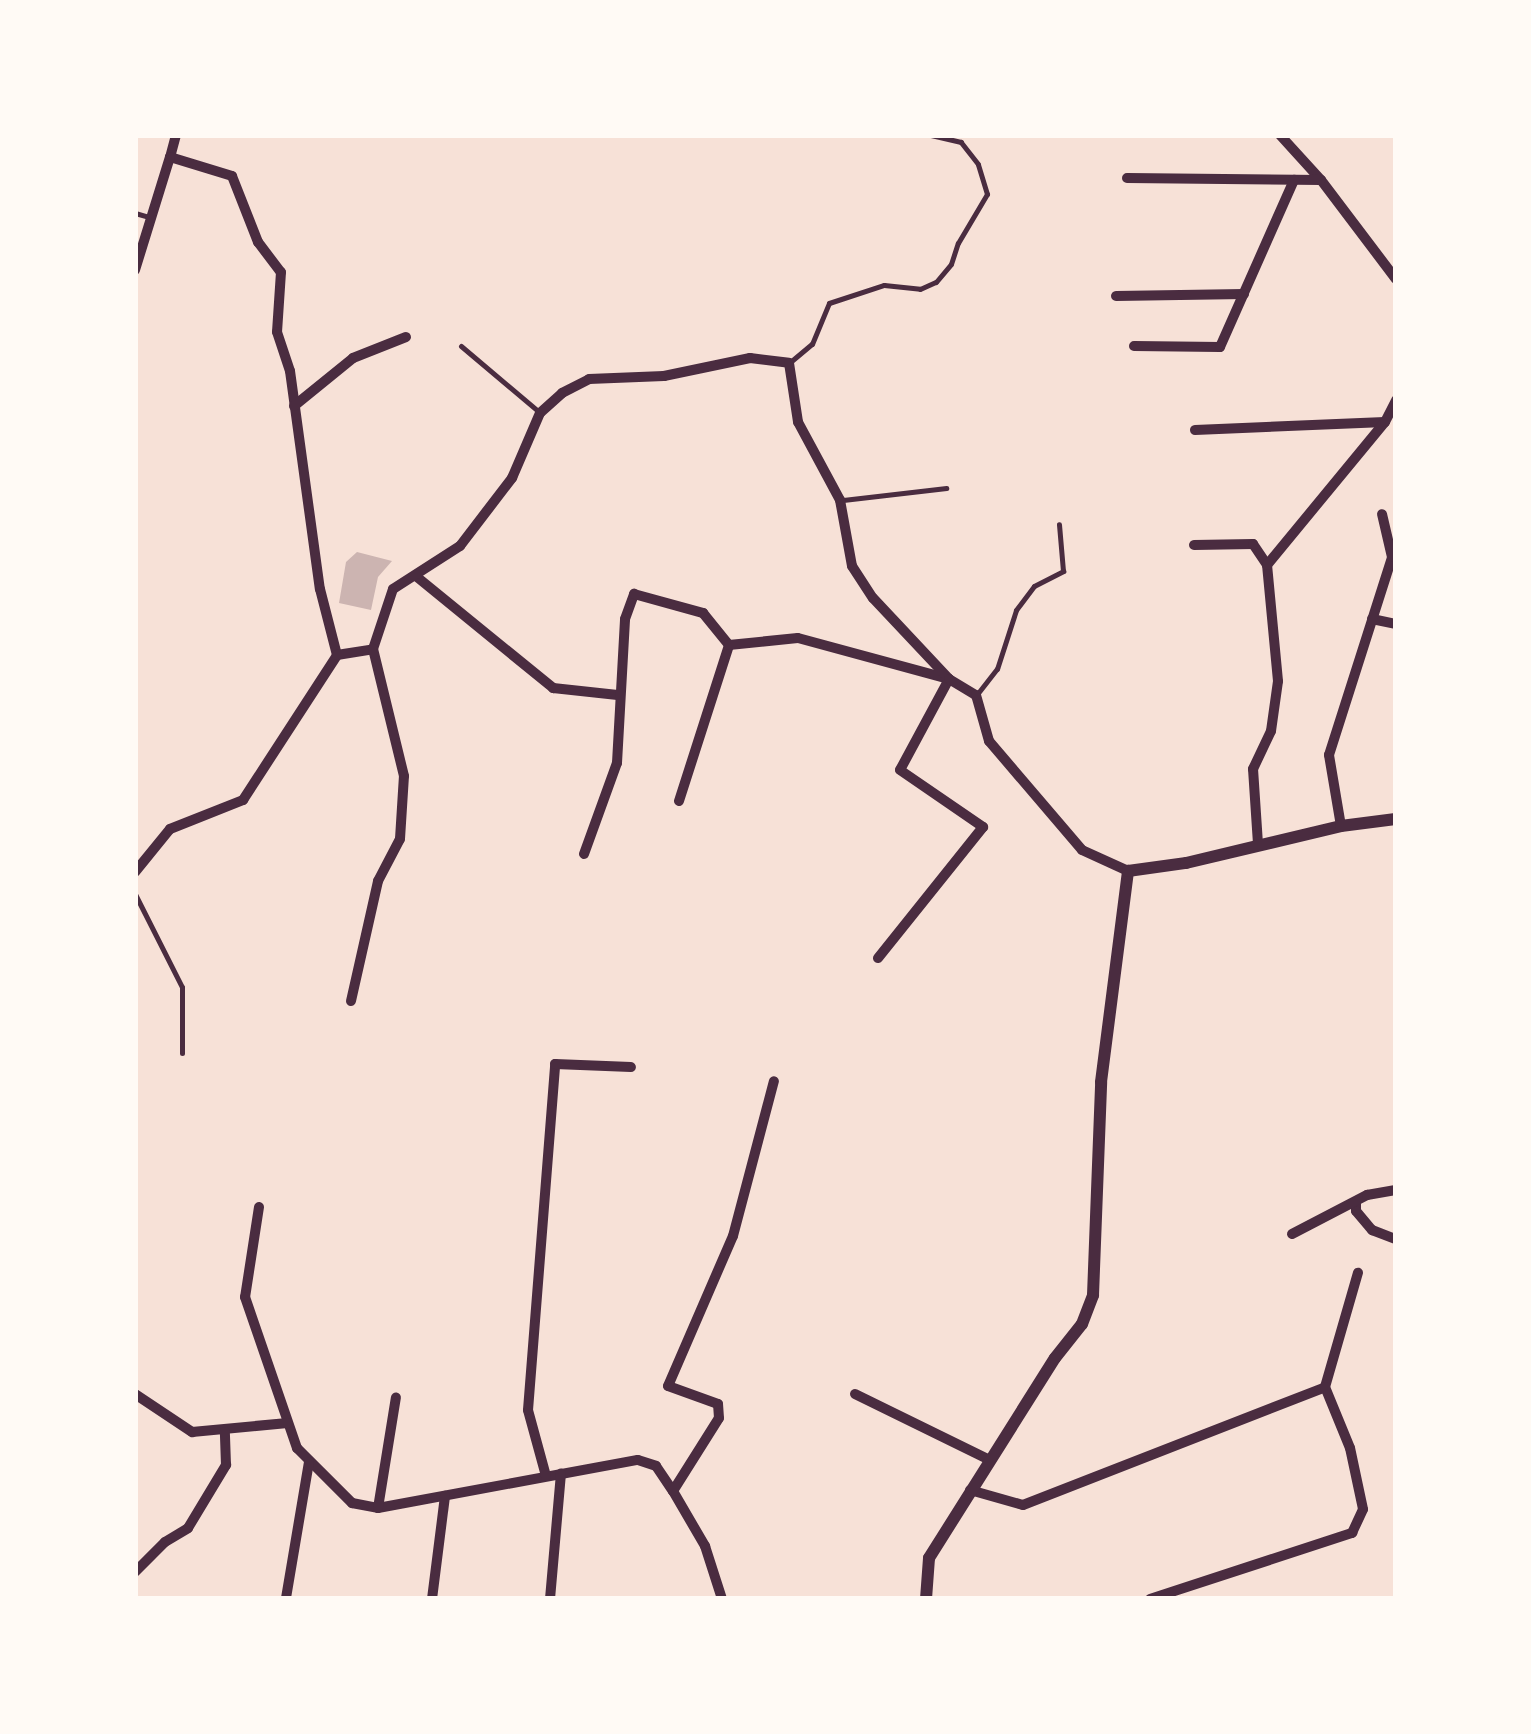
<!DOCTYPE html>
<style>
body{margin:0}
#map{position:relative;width:1531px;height:1734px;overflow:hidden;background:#f7e1d7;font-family:"DejaVu Sans",sans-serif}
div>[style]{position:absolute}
.building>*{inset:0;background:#ccb4b1}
.service>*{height:5px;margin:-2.5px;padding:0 2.5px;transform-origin:2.5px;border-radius:2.5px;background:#4a2c40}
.minor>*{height:10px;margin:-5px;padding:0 5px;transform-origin:5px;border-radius:5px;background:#4a2c40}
.tertiary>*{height:12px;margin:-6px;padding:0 6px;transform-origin:6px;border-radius:6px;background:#4a2c40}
span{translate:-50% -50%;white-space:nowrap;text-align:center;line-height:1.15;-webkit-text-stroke:8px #fffaf5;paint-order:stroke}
.frame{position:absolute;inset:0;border:138px solid #fffaf5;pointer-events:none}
</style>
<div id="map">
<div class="building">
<i style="clip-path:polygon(357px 552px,392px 561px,378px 577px,371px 610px,339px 603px,346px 562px)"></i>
</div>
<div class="service">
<i style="left:135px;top:213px;width:15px;rotate:16deg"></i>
<i style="left:461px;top:346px;width:101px;rotate:40.2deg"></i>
<i style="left:789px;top:363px;width:30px;rotate:-40deg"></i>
<i style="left:812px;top:344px;width:44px;rotate:-67.5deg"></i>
<i style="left:829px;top:303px;width:58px;rotate:-18.1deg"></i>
<i style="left:884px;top:285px;width:36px;rotate:6deg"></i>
<i style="left:920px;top:289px;width:17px;rotate:-24deg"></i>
<i style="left:936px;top:282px;width:23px;rotate:-50deg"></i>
<i style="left:951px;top:264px;width:22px;rotate:-72deg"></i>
<i style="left:958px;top:243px;width:57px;rotate:-59.4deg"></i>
<i style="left:987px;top:194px;width:31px;rotate:-107deg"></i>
<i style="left:978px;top:164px;width:28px;rotate:-128deg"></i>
<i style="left:961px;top:142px;width:31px;rotate:-167deg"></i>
<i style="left:843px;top:500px;width:104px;rotate:-6.6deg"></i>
<i style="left:978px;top:693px;width:31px;rotate:-52deg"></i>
<i style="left:997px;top:669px;width:62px;rotate:-72.1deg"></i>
<i style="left:1016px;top:610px;width:30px;rotate:-53deg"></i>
<i style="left:1034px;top:586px;width:33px;rotate:-27deg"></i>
<i style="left:1063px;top:571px;width:47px;rotate:-94.9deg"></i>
<i style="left:135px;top:894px;width:104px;rotate:63.2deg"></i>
<i style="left:182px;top:987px;width:66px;rotate:90deg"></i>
</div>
<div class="minor">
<i style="left:176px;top:135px;width:23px;rotate:105deg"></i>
<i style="left:170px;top:157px;width:65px;rotate:17deg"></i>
<i style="left:232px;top:176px;width:71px;rotate:68.5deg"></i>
<i style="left:258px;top:242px;width:38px;rotate:53deg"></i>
<i style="left:281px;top:272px;width:60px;rotate:93.8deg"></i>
<i style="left:277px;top:332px;width:41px;rotate:71.6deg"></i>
<i style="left:290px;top:371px;width:220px;rotate:82.2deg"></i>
<i style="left:320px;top:589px;width:68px;rotate:75.6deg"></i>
<i style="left:1280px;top:135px;width:61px;rotate:47.7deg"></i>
<i style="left:1321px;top:180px;width:124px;rotate:52.9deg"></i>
<i style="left:1127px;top:178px;width:194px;rotate:0.6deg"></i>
<i style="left:135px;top:270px;width:118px;rotate:-72.8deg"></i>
<i style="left:1116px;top:296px;width:128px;rotate:-0.9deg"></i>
<i style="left:1134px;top:346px;width:86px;rotate:0.7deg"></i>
<i style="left:1220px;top:347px;width:183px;rotate:-66.1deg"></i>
<i style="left:294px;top:406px;width:76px;rotate:-39.1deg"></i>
<i style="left:353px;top:358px;width:57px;rotate:-21.6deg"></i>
<i style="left:1195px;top:430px;width:190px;rotate:-2.4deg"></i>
<i style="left:1194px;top:545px;width:59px;rotate:-1deg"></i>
<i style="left:1253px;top:544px;width:25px;rotate:56deg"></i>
<i style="left:417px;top:577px;width:176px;rotate:39.2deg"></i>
<i style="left:553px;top:688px;width:65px;rotate:6.1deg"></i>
<i style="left:1372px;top:619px;width:25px;rotate:12deg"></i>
<i style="left:679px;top:801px;width:164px;rotate:-72.2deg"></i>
<i style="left:1341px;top:826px;width:72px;rotate:-99.6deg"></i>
<i style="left:1329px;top:755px;width:208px;rotate:-72.3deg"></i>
<i style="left:1392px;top:557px;width:44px;rotate:-103.1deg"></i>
<i style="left:1258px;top:844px;width:75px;rotate:-93.8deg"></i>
<i style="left:1253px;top:769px;width:42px;rotate:-64.7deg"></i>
<i style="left:1271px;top:731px;width:50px;rotate:-82deg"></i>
<i style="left:1278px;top:681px;width:117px;rotate:-95.4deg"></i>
<i style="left:1267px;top:565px;width:185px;rotate:-50.5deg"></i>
<i style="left:1385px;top:422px;width:25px;rotate:-63deg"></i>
<i style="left:584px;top:854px;width:97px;rotate:-70.1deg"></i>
<i style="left:617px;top:763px;width:144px;rotate:-86.8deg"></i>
<i style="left:625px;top:619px;width:27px;rotate:-70deg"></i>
<i style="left:634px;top:594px;width:72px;rotate:15.4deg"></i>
<i style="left:703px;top:613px;width:41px;rotate:50.9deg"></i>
<i style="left:729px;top:645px;width:69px;rotate:-5.8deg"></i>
<i style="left:798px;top:638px;width:156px;rotate:15.2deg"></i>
<i style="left:949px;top:679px;width:103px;rotate:118.3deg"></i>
<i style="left:900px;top:770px;width:101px;rotate:34.5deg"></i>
<i style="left:983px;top:827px;width:168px;rotate:128.7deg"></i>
<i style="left:135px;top:872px;width:55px;rotate:-50.9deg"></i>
<i style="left:170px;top:829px;width:79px;rotate:-21.7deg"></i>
<i style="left:243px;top:800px;width:173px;rotate:-57deg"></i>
<i style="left:337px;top:655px;width:36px;rotate:-9deg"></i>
<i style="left:373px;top:649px;width:63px;rotate:-71.6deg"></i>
<i style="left:393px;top:589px;width:80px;rotate:-32.7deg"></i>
<i style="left:460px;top:546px;width:86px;rotate:-52.6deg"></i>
<i style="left:512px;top:478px;width:71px;rotate:-66.7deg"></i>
<i style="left:540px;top:413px;width:30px;rotate:-42deg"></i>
<i style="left:562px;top:393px;width:30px;rotate:-27deg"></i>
<i style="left:589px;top:379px;width:75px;rotate:-2.3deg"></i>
<i style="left:664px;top:376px;width:88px;rotate:-11.8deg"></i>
<i style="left:750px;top:358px;width:39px;rotate:7deg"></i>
<i style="left:789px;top:363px;width:60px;rotate:81.3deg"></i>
<i style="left:798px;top:422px;width:89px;rotate:61.7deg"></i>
<i style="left:840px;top:500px;width:67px;rotate:79.7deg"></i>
<i style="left:852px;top:566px;width:38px;rotate:57deg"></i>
<i style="left:873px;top:598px;width:111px;rotate:46.8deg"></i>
<i style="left:949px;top:679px;width:31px;rotate:31deg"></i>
<i style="left:976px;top:695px;width:48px;rotate:74.2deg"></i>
<i style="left:989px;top:741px;width:143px;rotate:49.5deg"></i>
<i style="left:1082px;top:850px;width:51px;rotate:24.5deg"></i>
<i style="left:351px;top:1001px;width:123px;rotate:-77.3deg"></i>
<i style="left:378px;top:881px;width:47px;rotate:-62.4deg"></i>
<i style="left:400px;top:839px;width:63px;rotate:-86.4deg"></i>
<i style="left:404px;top:776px;width:131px;rotate:-103.7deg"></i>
<i style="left:1356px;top:1203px;width:8px;rotate:90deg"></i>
<i style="left:1356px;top:1211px;width:25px;rotate:50deg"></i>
<i style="left:1372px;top:1230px;width:26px;rotate:21deg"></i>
<i style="left:259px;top:1207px;width:91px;rotate:98.8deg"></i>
<i style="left:245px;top:1297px;width:160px;rotate:71deg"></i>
<i style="left:297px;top:1448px;width:78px;rotate:45deg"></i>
<i style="left:352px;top:1503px;width:26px;rotate:11deg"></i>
<i style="left:378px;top:1508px;width:264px;rotate:-10.5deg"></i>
<i style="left:638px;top:1460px;width:19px;rotate:18deg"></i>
<i style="left:656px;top:1466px;width:30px;rotate:56deg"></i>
<i style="left:673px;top:1491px;width:64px;rotate:59.8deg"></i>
<i style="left:705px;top:1546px;width:56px;rotate:72.2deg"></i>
<i style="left:1292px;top:1234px;width:85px;rotate:-27.5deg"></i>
<i style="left:1367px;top:1195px;width:29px;rotate:-10deg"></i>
<i style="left:135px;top:1394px;width:69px;rotate:33.7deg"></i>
<i style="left:192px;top:1432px;width:96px;rotate:-5.4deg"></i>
<i style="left:855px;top:1394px;width:150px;rotate:26.1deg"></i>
<i style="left:546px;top:1476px;width:68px;rotate:-105.3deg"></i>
<i style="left:528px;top:1410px;width:347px;rotate:-85.5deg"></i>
<i style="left:555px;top:1064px;width:76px;rotate:2.3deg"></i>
<i style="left:970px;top:1490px;width:55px;rotate:15.8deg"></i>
<i style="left:1023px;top:1505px;width:324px;rotate:-21.3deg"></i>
<i style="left:1325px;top:1387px;width:119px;rotate:-73.9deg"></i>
<i style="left:673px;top:1491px;width:86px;rotate:-57.8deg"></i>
<i style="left:719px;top:1418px;width:14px;rotate:-94deg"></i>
<i style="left:718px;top:1404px;width:53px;rotate:-160.2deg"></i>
<i style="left:668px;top:1386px;width:163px;rotate:-66.6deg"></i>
<i style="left:733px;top:1236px;width:160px;rotate:-75.2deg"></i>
<i style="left:378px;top:1508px;width:112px;rotate:-80.8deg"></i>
<i style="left:135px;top:1572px;width:42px;rotate:-45deg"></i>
<i style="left:165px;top:1542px;width:27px;rotate:-31deg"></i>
<i style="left:188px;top:1528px;width:74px;rotate:-58.9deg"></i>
<i style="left:226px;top:1465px;width:33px;rotate:-92deg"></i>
<i style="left:286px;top:1598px;width:138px;rotate:-80.4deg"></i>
<i style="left:432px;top:1599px;width:104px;rotate:-82.8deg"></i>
<i style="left:550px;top:1599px;width:126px;rotate:-85deg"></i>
<i style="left:1150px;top:1599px;width:213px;rotate:-18.1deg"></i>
<i style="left:1352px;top:1533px;width:26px;rotate:-65deg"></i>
<i style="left:1363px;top:1509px;width:62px;rotate:-102deg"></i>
<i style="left:1350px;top:1448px;width:66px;rotate:-112.3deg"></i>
</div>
<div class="tertiary">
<i style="left:926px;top:1599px;width:41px;rotate:-85.8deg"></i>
<i style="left:929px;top:1558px;width:236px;rotate:-57.8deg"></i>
<i style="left:1055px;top:1358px;width:43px;rotate:-51.5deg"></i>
<i style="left:1082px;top:1324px;width:31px;rotate:-69deg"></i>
<i style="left:1093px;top:1295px;width:213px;rotate:-87.8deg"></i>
<i style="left:1101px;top:1082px;width:213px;rotate:-82.7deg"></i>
<i style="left:1128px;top:871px;width:59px;rotate:-7.9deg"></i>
<i style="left:1186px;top:863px;width:159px;rotate:-13.4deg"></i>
<i style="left:1341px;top:826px;width:55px;rotate:-7.3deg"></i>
</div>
<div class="frame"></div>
</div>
